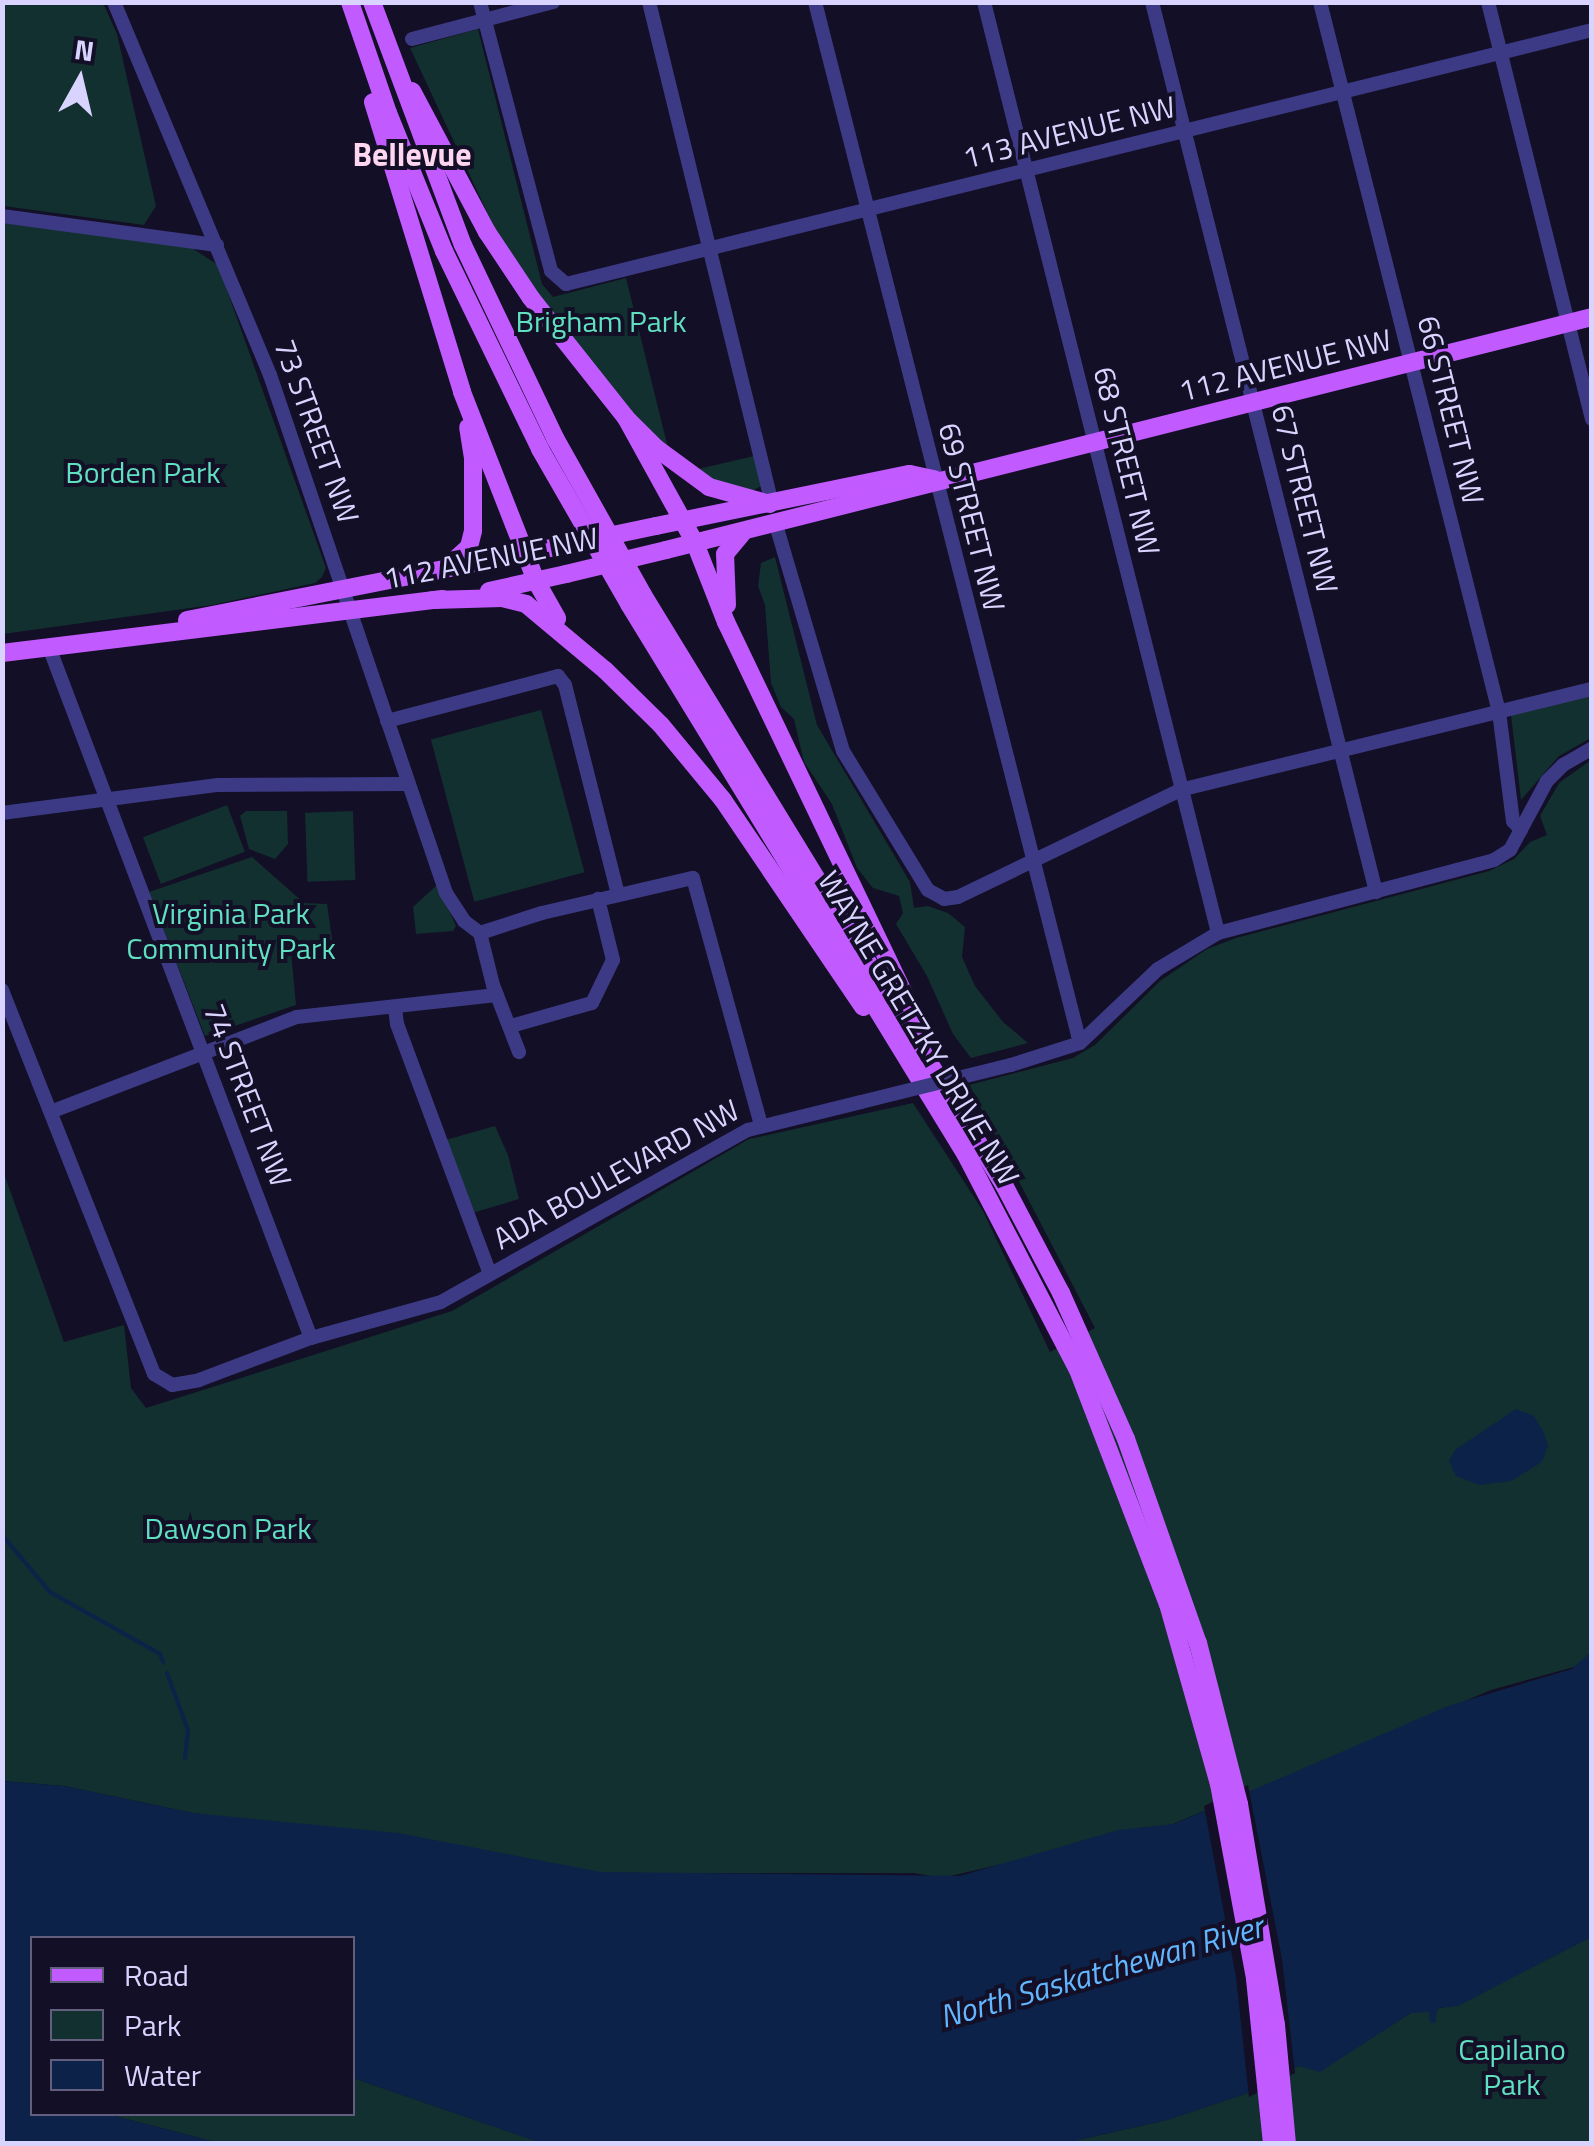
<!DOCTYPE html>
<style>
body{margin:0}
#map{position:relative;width:1594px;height:2146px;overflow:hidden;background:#130f26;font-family:"Titillium Web",sans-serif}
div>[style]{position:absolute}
.green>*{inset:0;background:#12302f;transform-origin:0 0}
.water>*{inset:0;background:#0c2248}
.pier>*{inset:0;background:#130f26}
.stream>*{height:4px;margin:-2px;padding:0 2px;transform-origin:2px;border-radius:2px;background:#0c2248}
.minor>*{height:14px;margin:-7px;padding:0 7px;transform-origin:7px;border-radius:7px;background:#3d3a85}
.major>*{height:18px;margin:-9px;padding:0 9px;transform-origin:9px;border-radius:9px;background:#c25bff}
.minor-bridge>*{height:14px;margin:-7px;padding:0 7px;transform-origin:7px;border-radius:7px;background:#3d3a85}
.major-bridge>*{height:18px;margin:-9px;padding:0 9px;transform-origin:9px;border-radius:9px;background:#c25bff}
span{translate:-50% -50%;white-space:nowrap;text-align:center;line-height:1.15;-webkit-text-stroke:8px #130f26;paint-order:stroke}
.street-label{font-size:30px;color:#d9d4ff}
.park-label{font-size:30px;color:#5fe0c0}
.neighbourhood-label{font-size:32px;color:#ffd6f0;font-weight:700}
.water-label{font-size:32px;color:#62b6ff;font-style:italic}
.frame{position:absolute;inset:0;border:5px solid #d9d4ff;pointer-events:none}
.legend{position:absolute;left:30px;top:1936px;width:325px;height:180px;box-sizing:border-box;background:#130f26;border:2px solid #625e7d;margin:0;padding:12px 18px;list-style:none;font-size:30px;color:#d9d4ff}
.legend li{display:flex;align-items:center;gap:20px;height:50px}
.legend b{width:50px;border:2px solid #625e7d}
.north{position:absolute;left:30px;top:30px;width:100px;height:100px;-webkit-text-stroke:8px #130f26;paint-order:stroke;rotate:8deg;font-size:28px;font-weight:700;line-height:40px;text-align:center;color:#d9d4ff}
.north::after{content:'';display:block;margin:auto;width:35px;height:45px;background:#d9d4ff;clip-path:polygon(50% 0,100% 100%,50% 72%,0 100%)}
</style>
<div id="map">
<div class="green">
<i style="clip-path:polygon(2px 3px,103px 3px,117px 34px,156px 206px,144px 225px,3px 206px)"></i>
<i style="clip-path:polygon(478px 29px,542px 284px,553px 297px,626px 278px,668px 448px,694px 470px,754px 456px,761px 486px,752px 491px,710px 483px,660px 446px,542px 304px,494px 227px,410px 48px)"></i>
<i style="clip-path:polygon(2px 223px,189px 246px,218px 265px,326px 568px,322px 577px,315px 583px,212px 605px,3px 634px)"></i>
<i style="clip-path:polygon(775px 557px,817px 725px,910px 882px,914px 908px,928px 906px,948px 913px,965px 927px,962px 957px,975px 986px,1003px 1022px,1028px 1043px,971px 1058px,953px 1034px,927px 976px,896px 924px,903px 913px,899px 896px,873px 888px,857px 868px,832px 804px,804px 762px,794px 719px,781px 707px,771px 683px,765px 605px,758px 586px,761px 563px)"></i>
<i style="clip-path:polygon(1591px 695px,1591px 738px,1559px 756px,1521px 800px,1511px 715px)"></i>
<i style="left:541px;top:710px;width:168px;height:114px;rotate:75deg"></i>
<i style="clip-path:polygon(1591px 760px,1591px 1654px,1581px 1665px,1491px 1690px,1173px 1824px,942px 1878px,914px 1873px,601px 1873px,193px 1813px,64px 1786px,3px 1781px,2px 1168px,64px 1342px,124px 1325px,131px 1388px,146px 1408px,452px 1311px,749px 1139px,913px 1103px,983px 1211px,1050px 1352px,1095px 1328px,969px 1085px,1073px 1058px,1095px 1045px,1160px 981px,1207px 949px,1236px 938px,1489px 871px,1514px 859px,1530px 842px,1547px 835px,1540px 816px,1559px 783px)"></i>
<i style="left:227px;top:805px;width:50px;height:90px;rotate:69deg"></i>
<i style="clip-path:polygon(246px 811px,287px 811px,288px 844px,275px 859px,249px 849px,240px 816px)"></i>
<i style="left:353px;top:811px;width:69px;height:48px;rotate:88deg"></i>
<i style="clip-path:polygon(252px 857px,304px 903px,327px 904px,333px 946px,291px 951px,296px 1005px,205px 1036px,149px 892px)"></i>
<i style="clip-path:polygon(438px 884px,456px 926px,453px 931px,416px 934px,413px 907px)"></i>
<i style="clip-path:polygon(495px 1126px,508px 1155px,519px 1199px,469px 1214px,442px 1141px)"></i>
<i style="clip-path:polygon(1591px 1937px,1591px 2143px,1060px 2144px,1167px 2120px,1245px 2094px,1298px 2066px,1364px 2042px,1411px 2013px,1458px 2005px)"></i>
<i style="clip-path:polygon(353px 2078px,542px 2143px,219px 2143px,107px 2114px,352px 2114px)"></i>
</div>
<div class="water">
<i style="clip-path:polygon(1516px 1409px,1534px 1416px,1543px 1431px,1548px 1446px,1542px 1462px,1511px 1481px,1480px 1485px,1456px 1476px,1449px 1461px,1455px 1450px)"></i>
<i style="clip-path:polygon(1591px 1652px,1591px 1937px,1458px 2006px,1438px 2008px,1435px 2023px,1430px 2023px,1429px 2012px,1411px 2013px,1320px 2072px,1298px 2066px,1245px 2094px,1167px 2120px,1060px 2144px,541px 2143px,353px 2078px,352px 1938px,32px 1938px,32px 2114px,107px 2114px,219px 2143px,3px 2143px,2px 1781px,64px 1786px,193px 1813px,398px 1833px,601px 1872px,960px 1876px,1118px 1830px,1174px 1824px,1448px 1706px,1572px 1669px)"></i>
</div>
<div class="pier">
<i style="clip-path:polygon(1248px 1785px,1282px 1959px,1295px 2073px,1249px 2097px,1236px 1977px,1204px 1806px)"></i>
</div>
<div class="stream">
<i style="left:2px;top:1535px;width:75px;rotate:49.9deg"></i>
<i style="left:50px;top:1592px;width:126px;rotate:29.4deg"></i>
<i style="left:160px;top:1654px;width:9px;rotate:69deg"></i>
<i style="left:167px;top:1673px;width:61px;rotate:69.8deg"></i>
<i style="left:188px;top:1730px;width:28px;rotate:96deg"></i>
</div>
<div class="minor">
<i style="left:114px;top:2px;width:404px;rotate:67.3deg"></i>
<i style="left:270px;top:375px;width:547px;rotate:71.23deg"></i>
<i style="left:446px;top:893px;width:33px;rotate:57deg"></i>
<i style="left:464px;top:921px;width:20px;rotate:37deg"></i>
<i style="left:480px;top:2px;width:278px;rotate:75.2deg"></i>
<i style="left:551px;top:271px;width:20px;rotate:41deg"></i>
<i style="left:566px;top:284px;width:1057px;rotate:-13.9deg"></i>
<i style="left:649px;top:2px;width:517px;rotate:76.23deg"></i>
<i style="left:815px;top:2px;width:1074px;rotate:75.72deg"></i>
<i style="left:984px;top:2px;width:960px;rotate:75.89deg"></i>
<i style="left:1152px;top:2px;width:918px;rotate:75.87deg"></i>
<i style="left:1320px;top:2px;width:732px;rotate:75.85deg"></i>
<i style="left:1499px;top:712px;width:110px;rotate:82.7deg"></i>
<i style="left:1513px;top:821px;width:12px;rotate:48deg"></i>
<i style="left:1488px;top:2px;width:430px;rotate:76deg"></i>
<i style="left:412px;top:39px;width:146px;rotate:-14.7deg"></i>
<i style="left:2px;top:216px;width:217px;rotate:7.7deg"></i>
<i style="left:776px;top:525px;width:236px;rotate:73.5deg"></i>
<i style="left:843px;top:751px;width:163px;rotate:58.6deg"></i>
<i style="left:928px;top:890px;width:18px;rotate:29deg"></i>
<i style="left:944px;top:899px;width:14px;rotate:-8deg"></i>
<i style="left:958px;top:897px;width:246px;rotate:-25.7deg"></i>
<i style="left:1180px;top:790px;width:424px;rotate:-13.8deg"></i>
<i style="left:49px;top:647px;width:739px;rotate:69.24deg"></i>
<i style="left:387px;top:721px;width:177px;rotate:-14.7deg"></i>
<i style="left:558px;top:676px;width:11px;rotate:52deg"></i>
<i style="left:565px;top:685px;width:216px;rotate:75.8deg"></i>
<i style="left:2px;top:813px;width:218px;rotate:-7.4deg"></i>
<i style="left:218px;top:785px;width:189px;rotate:-0.3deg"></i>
<i style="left:480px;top:933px;width:65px;rotate:-17.9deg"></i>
<i style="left:542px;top:913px;width:155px;rotate:-13.1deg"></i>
<i style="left:693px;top:878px;width:256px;rotate:74.6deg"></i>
<i style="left:480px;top:933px;width:54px;rotate:76deg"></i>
<i style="left:493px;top:985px;width:72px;rotate:68.8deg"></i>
<i style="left:2px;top:990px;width:413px;rotate:68.4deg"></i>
<i style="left:154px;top:1374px;width:21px;rotate:31deg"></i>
<i style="left:172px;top:1385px;width:27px;rotate:-10deg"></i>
<i style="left:199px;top:1380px;width:120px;rotate:-20.6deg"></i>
<i style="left:311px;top:1338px;width:135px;rotate:-15.5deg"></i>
<i style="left:441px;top:1302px;width:352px;rotate:-29.3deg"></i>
<i style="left:748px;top:1130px;width:116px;rotate:-13.9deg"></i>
<i style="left:395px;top:1008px;width:16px;rotate:83deg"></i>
<i style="left:397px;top:1024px;width:267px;rotate:69.6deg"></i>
<i style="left:511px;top:1026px;width:84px;rotate:-15.9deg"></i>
<i style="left:592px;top:1003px;width:48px;rotate:-64deg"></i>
<i style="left:613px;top:960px;width:63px;rotate:-103.8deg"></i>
<i style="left:1011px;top:1065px;width:72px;rotate:-17.7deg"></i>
<i style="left:1080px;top:1043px;width:108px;rotate:-43.5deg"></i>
<i style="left:1158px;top:969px;width:70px;rotate:-31deg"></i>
<i style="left:1218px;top:933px;width:285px;rotate:-14.8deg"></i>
<i style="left:1494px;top:860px;width:19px;rotate:-32deg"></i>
<i style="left:1510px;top:850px;width:78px;rotate:-61.8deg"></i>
<i style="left:1547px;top:781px;width:23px;rotate:-45deg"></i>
<i style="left:1563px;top:765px;width:34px;rotate:-30deg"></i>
<i style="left:53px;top:1111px;width:261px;rotate:-21.1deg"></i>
<i style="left:297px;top:1017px;width:201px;rotate:-6.3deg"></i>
</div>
<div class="major">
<i style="left:350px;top:2px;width:117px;rotate:71.1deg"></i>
<i style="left:388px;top:113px;width:149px;rotate:67.9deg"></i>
<i style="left:444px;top:251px;width:220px;rotate:64.1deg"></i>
<i style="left:540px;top:449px;width:179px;rotate:60.1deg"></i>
<i style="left:629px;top:604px;width:646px;rotate:58.55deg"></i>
<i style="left:966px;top:1155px;width:242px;rotate:62.5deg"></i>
<i style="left:1078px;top:1370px;width:251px;rotate:69deg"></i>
<i style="left:1168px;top:1604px;width:187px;rotate:74.2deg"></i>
<i style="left:1219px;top:1784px;width:198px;rotate:79.5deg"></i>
<i style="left:1255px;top:1979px;width:166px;rotate:84.1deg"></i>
<i style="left:372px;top:2px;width:259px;rotate:69.5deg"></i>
<i style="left:463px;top:245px;width:214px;rotate:64.5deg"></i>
<i style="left:555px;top:438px;width:180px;rotate:60.7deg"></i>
<i style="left:643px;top:595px;width:692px;rotate:58.54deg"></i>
<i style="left:1004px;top:1185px;width:122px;rotate:62.2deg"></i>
<i style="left:1061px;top:1293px;width:160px;rotate:66deg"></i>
<i style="left:1126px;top:1439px;width:216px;rotate:70.6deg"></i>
<i style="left:1198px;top:1643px;width:166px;rotate:75.7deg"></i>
<i style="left:1239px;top:1804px;width:224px;rotate:80.5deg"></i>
<i style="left:1276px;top:2025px;width:120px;rotate:84.7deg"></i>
<i style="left:412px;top:91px;width:160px;rotate:62deg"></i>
<i style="left:487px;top:232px;width:79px;rotate:56.3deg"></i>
<i style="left:531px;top:298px;width:153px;rotate:51.6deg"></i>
<i style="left:626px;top:418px;width:42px;rotate:45deg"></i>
<i style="left:656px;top:448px;width:66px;rotate:36.3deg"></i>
<i style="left:709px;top:487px;width:63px;rotate:15.6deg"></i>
<i style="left:373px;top:102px;width:303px;rotate:72.9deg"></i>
<i style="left:462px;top:392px;width:203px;rotate:68.6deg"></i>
<i style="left:536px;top:581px;width:43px;rotate:60.4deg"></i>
<i style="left:626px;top:418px;width:143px;rotate:61.1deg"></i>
<i style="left:695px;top:543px;width:85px;rotate:68.6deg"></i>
<i style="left:726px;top:622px;width:456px;rotate:64.4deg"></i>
<i style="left:656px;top:526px;width:259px;rotate:-11.6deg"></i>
<i style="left:910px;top:474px;width:25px;rotate:12deg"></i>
<i style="left:666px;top:550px;width:955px;rotate:-14.12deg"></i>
<i style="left:448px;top:566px;width:28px;rotate:-42deg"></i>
<i style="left:469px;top:547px;width:16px;rotate:-76deg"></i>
<i style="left:473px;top:531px;width:73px;rotate:-90deg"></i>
<i style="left:473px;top:458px;width:31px;rotate:-99deg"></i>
<i style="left:489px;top:591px;width:79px;rotate:-12.4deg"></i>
<i style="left:433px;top:600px;width:69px;rotate:-1.7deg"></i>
<i style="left:502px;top:598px;width:25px;rotate:14deg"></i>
<i style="left:526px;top:604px;width:103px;rotate:39.9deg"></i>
<i style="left:605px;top:670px;width:78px;rotate:44.5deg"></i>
<i style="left:661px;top:725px;width:97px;rotate:50.4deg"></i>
<i style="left:723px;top:800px;width:250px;rotate:55.9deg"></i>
<i style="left:727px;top:605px;width:51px;rotate:-92.2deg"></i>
<i style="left:725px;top:554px;width:26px;rotate:-50deg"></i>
<i style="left:187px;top:620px;width:376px;rotate:-11.2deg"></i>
<i style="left:2px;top:653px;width:444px;rotate:-7deg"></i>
</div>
<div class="minor-bridge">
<i style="left:861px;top:1102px;width:154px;rotate:-13.9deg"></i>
</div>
<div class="major-bridge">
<i style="left:556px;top:547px;width:102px;rotate:-11.9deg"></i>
<i style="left:566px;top:574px;width:103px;rotate:-13.5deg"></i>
</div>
<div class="street-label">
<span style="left:1069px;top:132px;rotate:-14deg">113 AVENUE NW</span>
<span style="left:1285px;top:365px;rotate:-14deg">112 AVENUE NW</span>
<span style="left:1451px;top:410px;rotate:76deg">66 STREET NW</span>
<span style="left:317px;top:431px;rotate:70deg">73 STREET NW</span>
<span style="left:1127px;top:461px;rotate:76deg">68 STREET NW</span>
<span style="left:1305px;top:499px;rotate:76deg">67 STREET NW</span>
<span style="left:972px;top:517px;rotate:76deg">69 STREET NW</span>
<span style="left:491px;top:558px;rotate:-11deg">112 AVENUE NW</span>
<span style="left:919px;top:1028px;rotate:59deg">WAYNE GRETZKY DRIVE NW</span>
<span style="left:248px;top:1095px;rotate:69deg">74 STREET NW</span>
<span style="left:616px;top:1174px;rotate:-29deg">ADA BOULEVARD NW</span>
</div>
<div class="park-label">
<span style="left:601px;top:321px">Brigham Park</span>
<span style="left:143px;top:472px">Borden Park</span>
<span style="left:231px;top:930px">Virginia Park<br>Community Park</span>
<span style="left:228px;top:1528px">Dawson Park</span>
<span style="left:1512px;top:2066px">Capilano<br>Park</span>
</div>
<div class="neighbourhood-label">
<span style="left:412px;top:154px">Bellevue</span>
</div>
<div class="water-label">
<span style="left:1101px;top:1971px;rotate:-16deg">North Saskatchewan River</span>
</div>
<div class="frame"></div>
<ul class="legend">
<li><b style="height:12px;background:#c25bff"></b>Road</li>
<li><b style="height:28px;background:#12302f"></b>Park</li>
<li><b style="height:28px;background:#0c2248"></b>Water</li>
</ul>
<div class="north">N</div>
</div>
